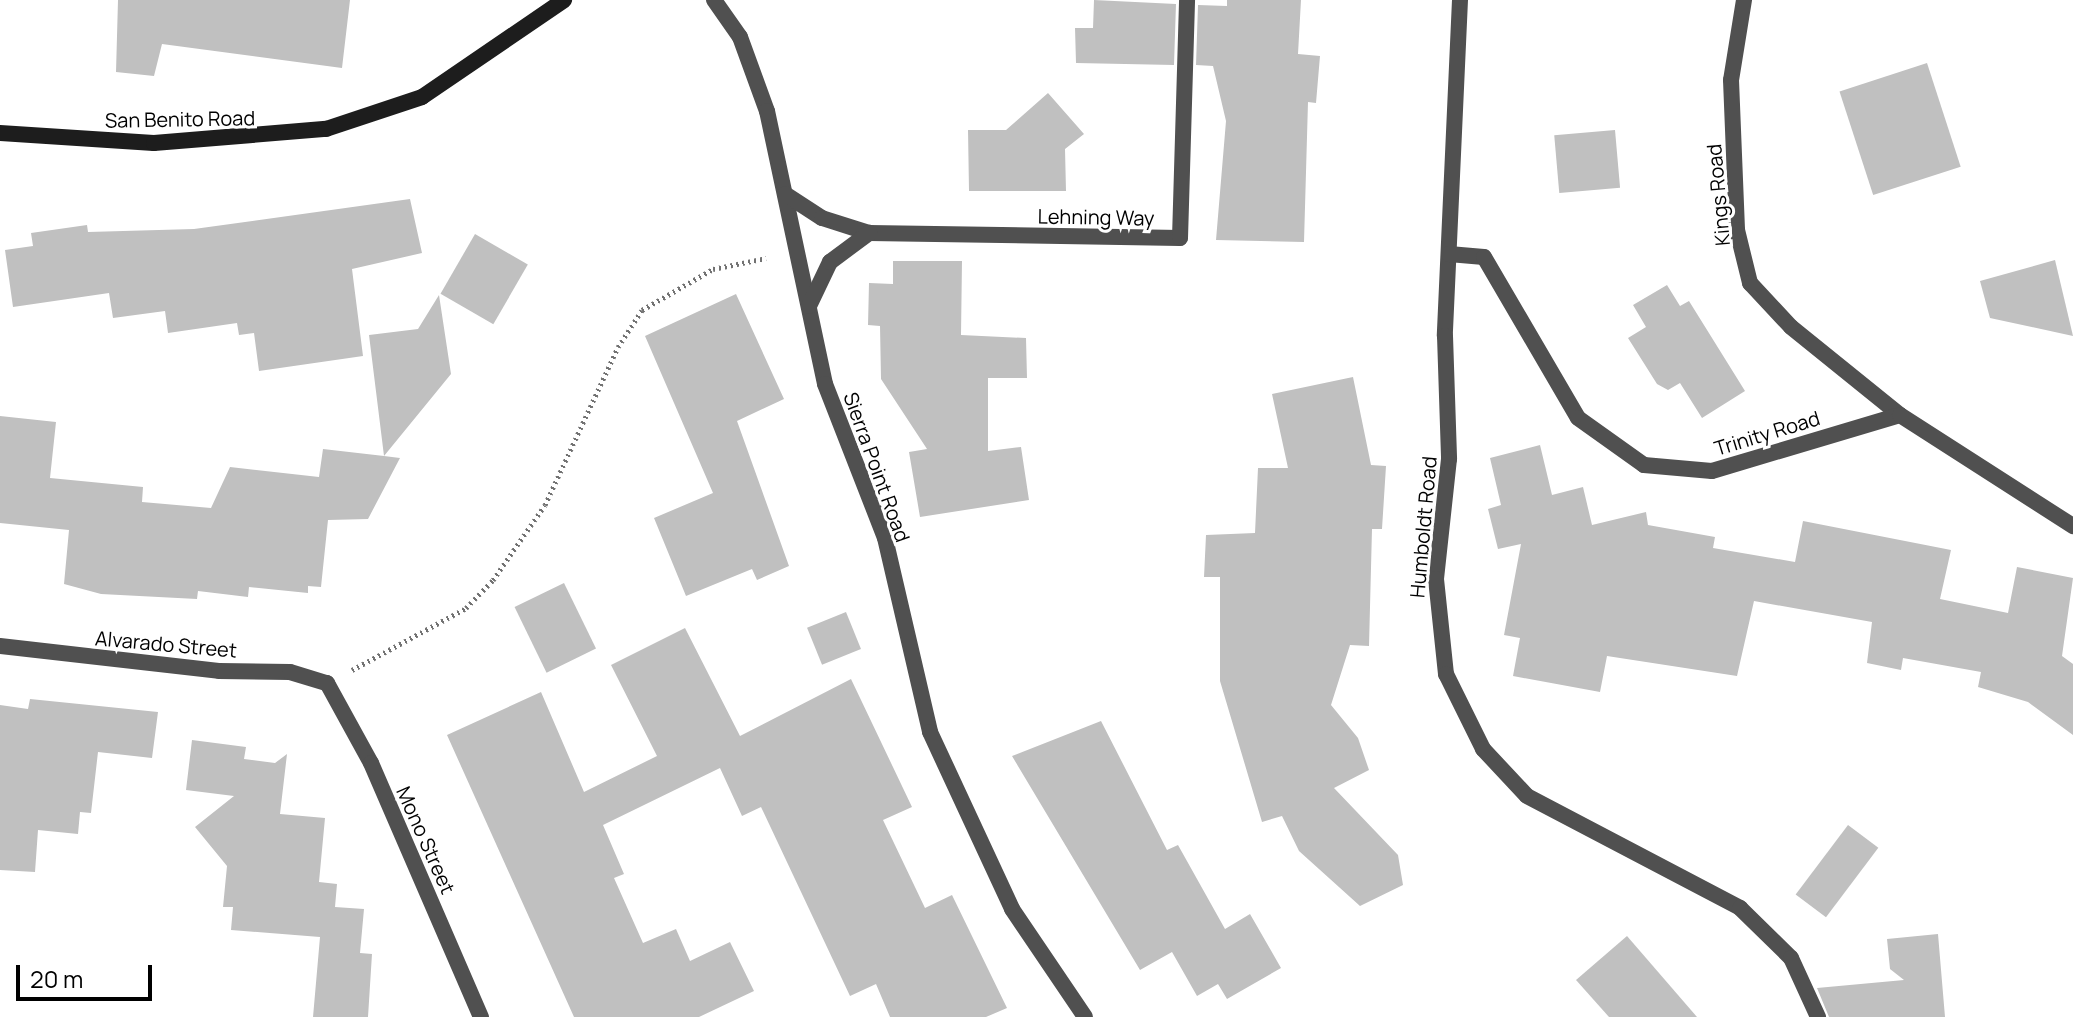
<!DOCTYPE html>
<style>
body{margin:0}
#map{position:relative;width:2073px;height:1017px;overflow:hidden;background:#fff;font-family:Manrope,sans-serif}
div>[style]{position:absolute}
.building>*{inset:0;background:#c0c0c0;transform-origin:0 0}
.path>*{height:5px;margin-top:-2.5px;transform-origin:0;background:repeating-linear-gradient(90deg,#727272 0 2px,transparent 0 6px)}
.street>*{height:16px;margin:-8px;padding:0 8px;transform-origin:8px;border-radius:8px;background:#505050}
.secondary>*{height:16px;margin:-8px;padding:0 8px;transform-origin:8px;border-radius:8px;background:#1d1d1d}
span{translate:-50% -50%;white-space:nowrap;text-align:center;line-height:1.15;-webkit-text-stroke:6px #fff;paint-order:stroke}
.street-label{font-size:20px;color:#000}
.scale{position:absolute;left:16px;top:965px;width:136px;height:36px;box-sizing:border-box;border:4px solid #000;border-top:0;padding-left:10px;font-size:24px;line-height:28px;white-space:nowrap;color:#000;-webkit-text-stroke:6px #fff;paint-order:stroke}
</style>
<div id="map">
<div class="building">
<i style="clip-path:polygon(118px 0,350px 0,342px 68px,162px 44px,154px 76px,116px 72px)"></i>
<i style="clip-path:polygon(1094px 0,1176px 4px,1174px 65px,1076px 63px,1075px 28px,1093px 28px)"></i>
<i style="clip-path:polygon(1227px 0,1301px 0,1298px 54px,1320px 56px,1316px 103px,1308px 102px,1304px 242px,1216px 240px,1226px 121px,1213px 66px,1196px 65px,1198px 5px,1227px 6px)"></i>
<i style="left:1927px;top:63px;width:109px;height:92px;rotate:72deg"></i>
<i style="clip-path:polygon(1048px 93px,1084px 134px,1065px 149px,1066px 191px,969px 191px,968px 130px,1006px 130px)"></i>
<i style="left:1615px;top:130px;width:58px;height:61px;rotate:85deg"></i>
<i style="clip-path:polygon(410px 199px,422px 253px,352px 269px,363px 356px,259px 371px,254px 333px,239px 335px,237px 323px,168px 333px,165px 311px,113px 318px,109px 293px,13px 307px,5px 250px,33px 246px,31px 233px,87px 225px,88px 232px,194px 229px)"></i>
<i style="left:475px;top:234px;width:61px;height:69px;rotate:30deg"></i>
<i style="clip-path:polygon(2055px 260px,2073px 336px,1990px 318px,1980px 281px)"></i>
<i style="clip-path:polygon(893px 261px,962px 261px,961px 335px,1026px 338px,1027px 378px,988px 378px,988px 451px,1021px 447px,1029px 500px,920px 517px,909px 452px,927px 449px,881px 379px,880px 326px,868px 325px,869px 283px,893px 284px)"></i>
<i style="clip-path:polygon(1667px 285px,1680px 306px,1689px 301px,1745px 391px,1702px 418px,1680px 383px,1668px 390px,1657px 384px,1628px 338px,1646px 327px,1633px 305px)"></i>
<i style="clip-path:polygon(736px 294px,784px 399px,737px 421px,789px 566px,757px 580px,752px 569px,686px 596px,654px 518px,713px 493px,645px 336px)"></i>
<i style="clip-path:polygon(439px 295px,451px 374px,384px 456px,400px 458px,368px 519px,328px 520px,321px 587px,308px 586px,308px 593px,249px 587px,248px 597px,198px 591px,197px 599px,101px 594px,64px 584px,69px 530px,0 523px,0 416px,56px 422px,50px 478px,143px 487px,142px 502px,211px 508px,230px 467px,319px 477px,323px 449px,384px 456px,369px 335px,418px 329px)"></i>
<i style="clip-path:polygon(1353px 377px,1371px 465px,1386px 466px,1382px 529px,1372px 529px,1369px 646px,1350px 645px,1331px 705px,1358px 738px,1369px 770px,1334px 788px,1398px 855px,1403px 885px,1360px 906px,1299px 851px,1282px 816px,1262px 822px,1220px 681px,1220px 577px,1204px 577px,1206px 535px,1255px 533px,1258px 468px,1288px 468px,1272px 394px)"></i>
<i style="clip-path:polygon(1540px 445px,1552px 495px,1583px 487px,1592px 525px,1646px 512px,1648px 525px,1715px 537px,1713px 548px,1795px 562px,1803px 521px,1951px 550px,1940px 599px,2008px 613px,2017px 567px,2073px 578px,2062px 656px,2073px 664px,2073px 735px,2028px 702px,1978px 687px,1981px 672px,1903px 658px,1901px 670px,1867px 663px,1872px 622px,1754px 601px,1737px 676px,1607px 656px,1600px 692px,1513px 676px,1520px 638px,1504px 635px,1521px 544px,1498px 549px,1488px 509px,1501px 505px,1490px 458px)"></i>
<i style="left:564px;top:583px;width:73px;height:55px;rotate:64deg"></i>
<i style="left:846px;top:612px;width:40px;height:42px;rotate:68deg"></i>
<i style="clip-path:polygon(685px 628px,740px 736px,851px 679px,912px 807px,883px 820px,925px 908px,952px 895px,1007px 1008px,986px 1017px,890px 1017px,876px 984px,850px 996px,761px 807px,742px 816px,720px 768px,603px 825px,624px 874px,614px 878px,643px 943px,676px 929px,690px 961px,730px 942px,754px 991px,699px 1017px,574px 1017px,447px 735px,541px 692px,584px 792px,657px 756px,611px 665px)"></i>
<i style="clip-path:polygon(30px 699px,158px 712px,152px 758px,98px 752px,91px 813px,80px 812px,78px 834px,38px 830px,35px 872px,0 870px,0 705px,28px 709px)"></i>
<i style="clip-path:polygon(1101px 721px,1167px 850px,1178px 845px,1225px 929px,1250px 914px,1281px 968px,1227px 999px,1218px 984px,1197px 996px,1172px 952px,1140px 970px,1012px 756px)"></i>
<i style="clip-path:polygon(192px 740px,246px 747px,244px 759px,275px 763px,287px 754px,280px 814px,325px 818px,319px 882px,337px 884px,335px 907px,364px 909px,360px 953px,372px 954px,368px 1017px,313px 1017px,320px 937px,231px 930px,233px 907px,223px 907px,227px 866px,195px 827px,234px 796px,186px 790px)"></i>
<i style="left:1848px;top:825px;width:38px;height:87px;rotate:37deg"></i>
<i style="clip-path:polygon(1938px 934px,1945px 1017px,1829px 1017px,1817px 988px,1904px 980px,1890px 969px,1887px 939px)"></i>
<i style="clip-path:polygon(1627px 936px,1697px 1017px,1609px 1017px,1576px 980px)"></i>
</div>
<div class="path">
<i style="left:352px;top:670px;width:130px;rotate:-28.5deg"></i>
<i style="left:466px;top:608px;width:39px;rotate:-46deg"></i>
<i style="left:493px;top:580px;width:91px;rotate:-55.3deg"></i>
<i style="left:545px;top:505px;width:174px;rotate:-65.2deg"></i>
<i style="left:618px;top:347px;width:44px;rotate:-57deg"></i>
<i style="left:642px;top:310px;width:82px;rotate:-30deg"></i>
<i style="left:713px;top:269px;width:54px;rotate:-11.7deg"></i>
</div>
<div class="street">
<i style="left:714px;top:0;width:45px;rotate:54.9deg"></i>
<i style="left:740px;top:37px;width:79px;rotate:70deg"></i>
<i style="left:767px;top:111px;width:279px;rotate:78deg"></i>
<i style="left:825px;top:384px;width:165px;rotate:68.7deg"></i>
<i style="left:885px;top:538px;width:199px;rotate:76.9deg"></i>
<i style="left:930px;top:732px;width:195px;rotate:65.1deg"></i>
<i style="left:1012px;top:909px;width:130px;rotate:55.9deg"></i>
<i style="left:1460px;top:0;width:336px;rotate:92.6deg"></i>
<i style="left:1445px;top:336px;width:123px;rotate:88.1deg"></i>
<i style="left:1449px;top:459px;width:121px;rotate:96.2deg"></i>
<i style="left:1436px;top:579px;width:96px;rotate:84deg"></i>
<i style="left:1446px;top:674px;width:84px;rotate:63.7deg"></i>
<i style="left:1483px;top:749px;width:64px;rotate:46.9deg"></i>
<i style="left:1527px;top:796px;width:241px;rotate:27.7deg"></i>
<i style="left:1740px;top:908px;width:71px;rotate:44.4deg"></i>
<i style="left:1791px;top:958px;width:65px;rotate:65.4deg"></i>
<i style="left:1744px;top:0;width:81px;rotate:99.2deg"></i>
<i style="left:1731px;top:80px;width:150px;rotate:87.7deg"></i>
<i style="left:1737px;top:230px;width:55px;rotate:76.2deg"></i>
<i style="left:1750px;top:283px;width:60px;rotate:47deg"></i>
<i style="left:1791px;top:327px;width:140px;rotate:38.9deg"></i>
<i style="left:785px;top:194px;width:44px;rotate:33deg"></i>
<i style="left:822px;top:218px;width:49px;rotate:17.7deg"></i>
<i style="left:869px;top:233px;width:311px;rotate:0.9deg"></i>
<i style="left:1180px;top:238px;width:238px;rotate:-88.3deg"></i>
<i style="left:1449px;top:254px;width:35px;rotate:5deg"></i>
<i style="left:1484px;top:257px;width:186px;rotate:59.7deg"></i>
<i style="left:1578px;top:418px;width:81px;rotate:35.5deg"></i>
<i style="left:1644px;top:465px;width:68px;rotate:5deg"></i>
<i style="left:1712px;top:471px;width:196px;rotate:-16.6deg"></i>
<i style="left:1900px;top:415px;width:206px;rotate:32.7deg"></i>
<i style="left:809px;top:306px;width:49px;rotate:-64.5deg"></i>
<i style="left:830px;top:262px;width:49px;rotate:-36.6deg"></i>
<i style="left:0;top:646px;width:220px;rotate:6.5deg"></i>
<i style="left:219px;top:671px;width:71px;rotate:0.8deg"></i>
<i style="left:290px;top:672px;width:39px;rotate:17deg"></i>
<i style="left:327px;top:683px;width:91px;rotate:61.2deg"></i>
<i style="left:371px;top:763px;width:277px;rotate:66.6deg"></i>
</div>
<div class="secondary">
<i style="left:0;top:133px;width:154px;rotate:3.7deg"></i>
<i style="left:154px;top:143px;width:173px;rotate:-4.7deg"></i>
<i style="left:326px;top:129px;width:101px;rotate:-18.4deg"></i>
<i style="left:422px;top:97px;width:172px;rotate:-34.3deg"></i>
</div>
<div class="street-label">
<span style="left:180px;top:119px;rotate:-1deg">San Benito Road</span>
<span style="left:1718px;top:195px;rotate:-95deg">Kings Road</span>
<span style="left:1096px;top:217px;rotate:1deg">Lehning Way</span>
<span style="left:1767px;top:433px;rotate:-17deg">Trinity Road</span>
<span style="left:877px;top:467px;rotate:70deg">Sierra Point Road</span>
<span style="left:1423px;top:527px;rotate:-85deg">Humboldt Road</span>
<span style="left:166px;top:644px;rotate:5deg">Alvarado Street</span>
<span style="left:426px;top:840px;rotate:66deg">Mono Street</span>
</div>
<div class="scale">20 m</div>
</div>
